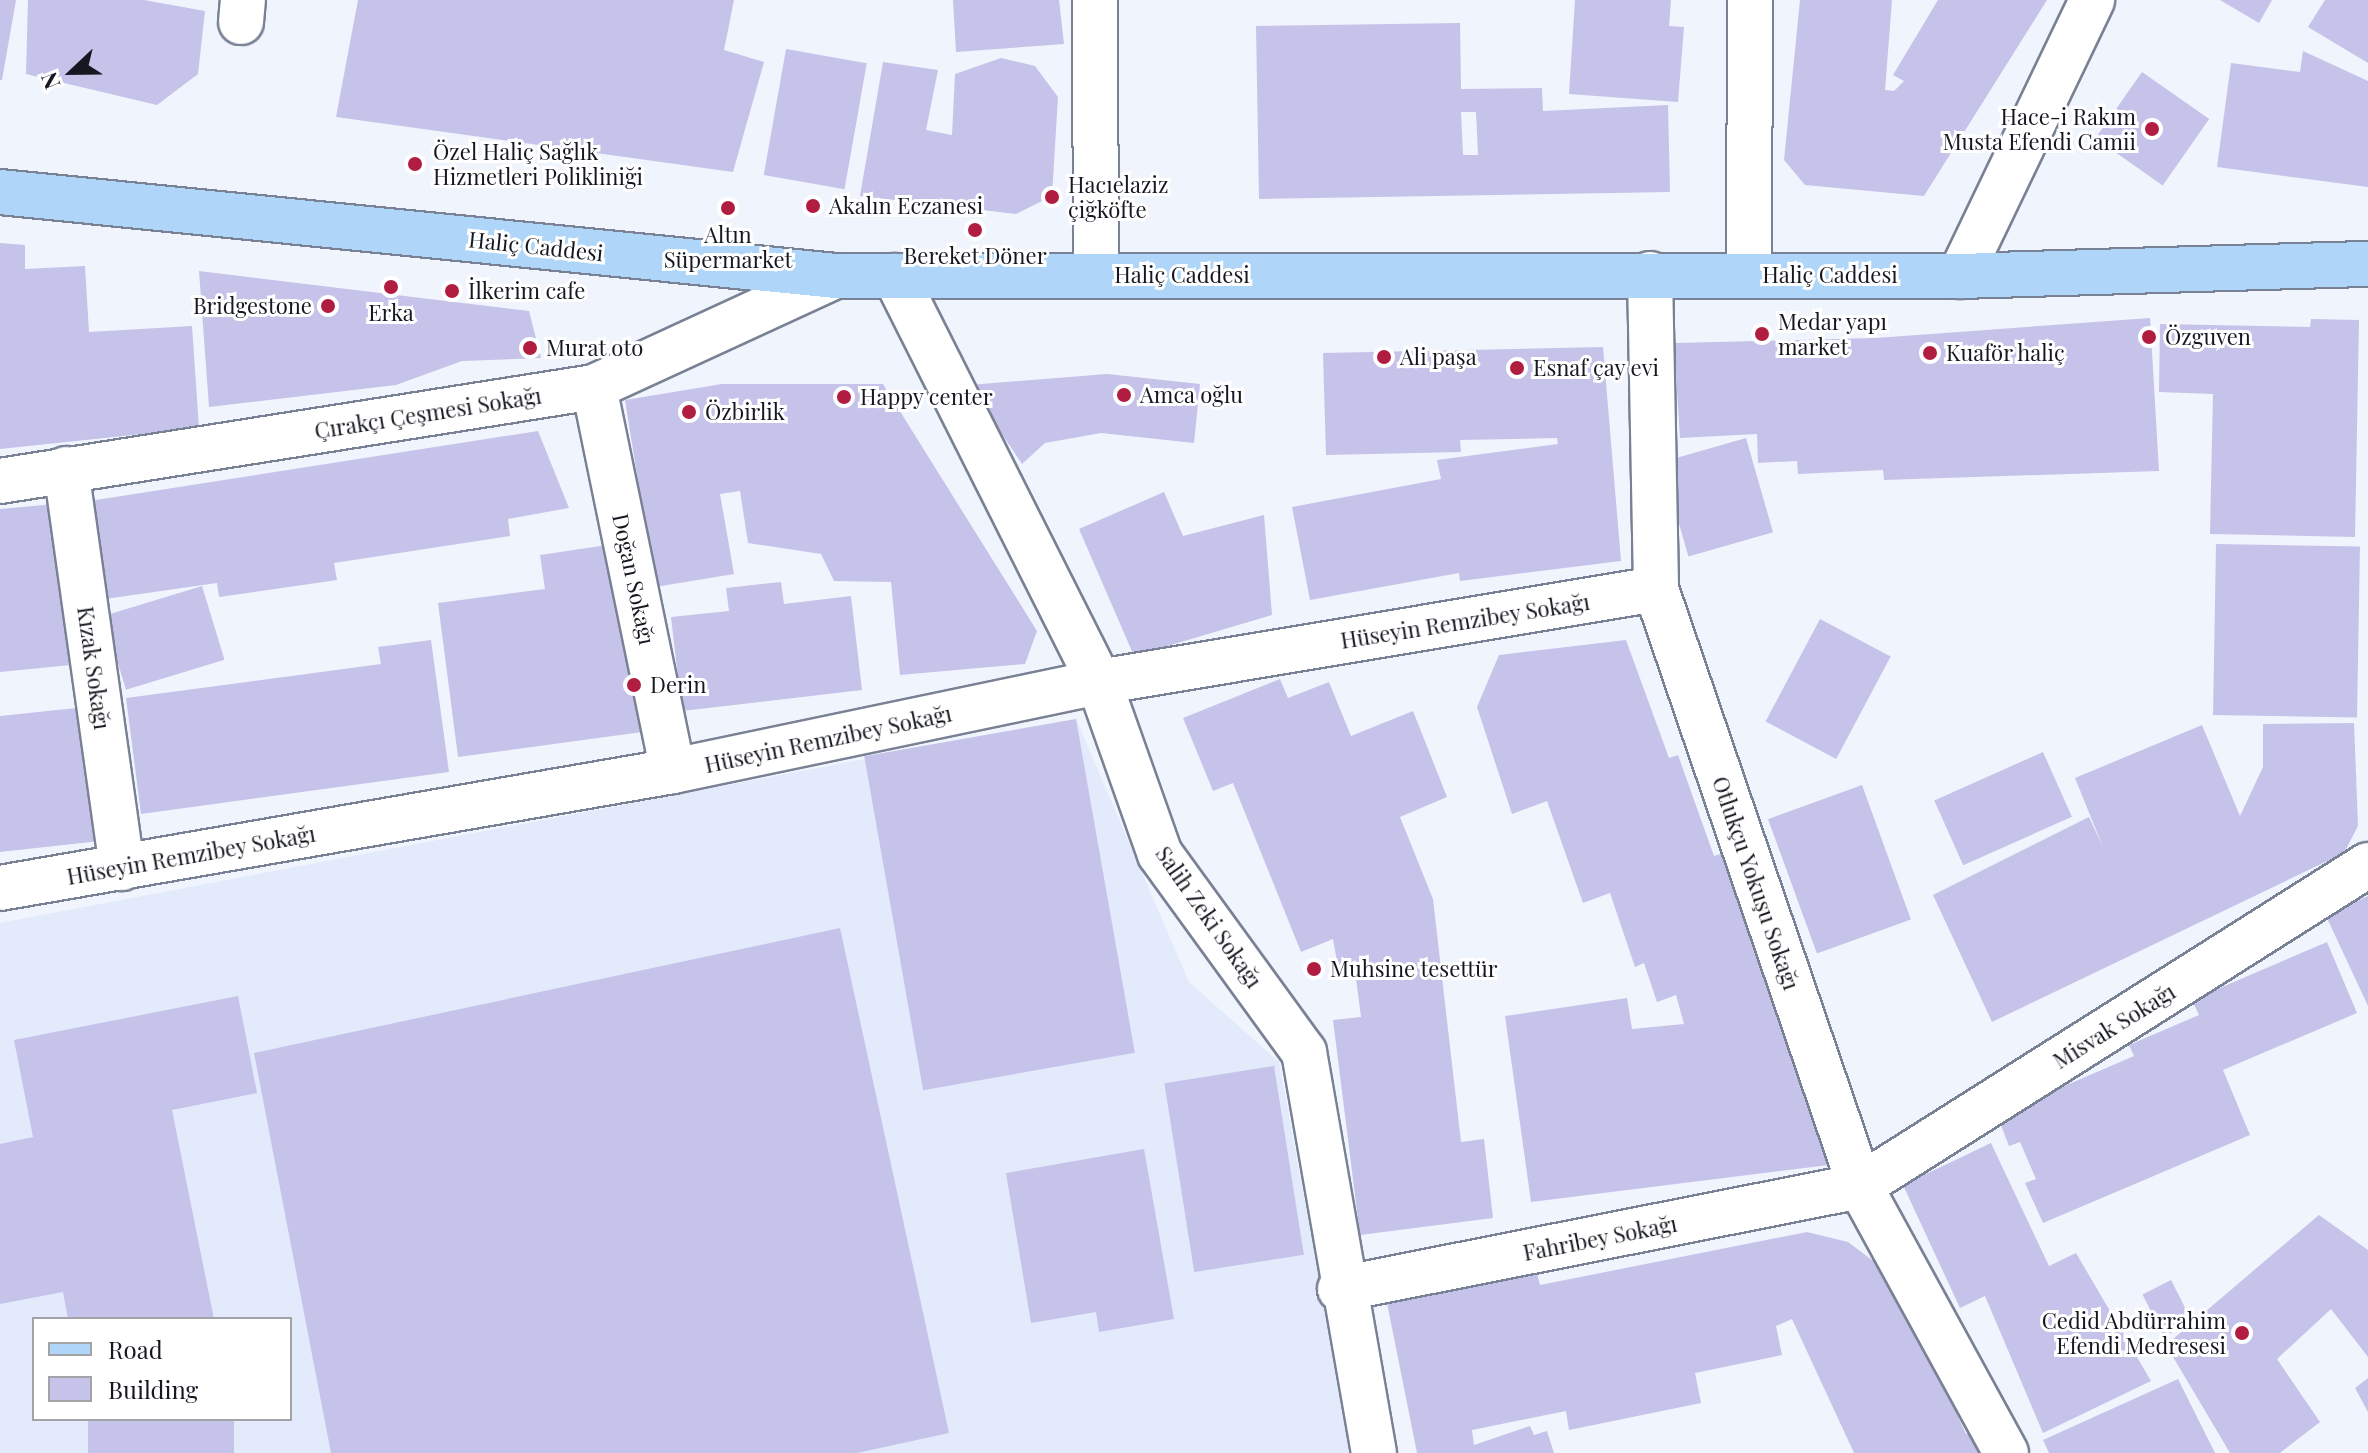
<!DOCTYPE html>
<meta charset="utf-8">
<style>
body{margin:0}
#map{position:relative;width:2368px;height:1453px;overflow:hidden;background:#f0f4fd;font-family:"Playfair Display",serif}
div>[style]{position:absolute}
.built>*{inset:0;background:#e2eafb}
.building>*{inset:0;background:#c5c3e9;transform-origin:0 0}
.roads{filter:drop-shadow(2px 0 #798194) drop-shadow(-2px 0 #798194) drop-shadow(0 2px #798194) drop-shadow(0 -2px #798194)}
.minor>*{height:44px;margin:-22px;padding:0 22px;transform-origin:22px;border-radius:22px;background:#fff}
.major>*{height:44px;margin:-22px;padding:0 22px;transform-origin:22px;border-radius:22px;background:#afd6f8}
.dots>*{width:22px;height:22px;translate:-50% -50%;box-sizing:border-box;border:4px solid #fff;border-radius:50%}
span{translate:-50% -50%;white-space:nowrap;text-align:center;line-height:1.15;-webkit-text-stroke:6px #fff;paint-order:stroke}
.poi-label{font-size:22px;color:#151820}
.right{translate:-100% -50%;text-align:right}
.left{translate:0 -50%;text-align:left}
.street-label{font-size:22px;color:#151820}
.legend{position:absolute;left:32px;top:1317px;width:260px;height:104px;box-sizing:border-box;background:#fff;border:2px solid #a1a3a6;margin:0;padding:10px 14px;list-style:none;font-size:24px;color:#151820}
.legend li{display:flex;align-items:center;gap:16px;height:40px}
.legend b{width:40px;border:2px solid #a1a3a6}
.north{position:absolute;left:32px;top:32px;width:80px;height:80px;-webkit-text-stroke:6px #fff;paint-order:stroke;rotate:248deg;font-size:22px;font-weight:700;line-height:32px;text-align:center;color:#151820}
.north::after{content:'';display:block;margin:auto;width:28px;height:36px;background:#151820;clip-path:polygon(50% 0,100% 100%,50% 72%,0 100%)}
</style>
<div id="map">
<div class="built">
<i style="clip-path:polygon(evenodd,1076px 719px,1189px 982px,1279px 1062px,1351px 1453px,0 1453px,0 923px,1076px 719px,34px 1319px,290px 1319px,290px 1419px,34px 1419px,34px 1319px)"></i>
</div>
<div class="building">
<i style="clip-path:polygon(0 0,16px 0,2px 80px,0 80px)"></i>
<i style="clip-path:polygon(28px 0,144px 0,205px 11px,198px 74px,157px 105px,26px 74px)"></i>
<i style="clip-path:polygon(358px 0,734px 0,724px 50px,764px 62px,733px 172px,336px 117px)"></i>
<i style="clip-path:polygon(953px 0,1059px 0,1064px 44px,956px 52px)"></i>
<i style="clip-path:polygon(1575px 0,1671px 0,1669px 26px,1684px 27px,1678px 102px,1569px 94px)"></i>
<i style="clip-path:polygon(1800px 0,1892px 0,1885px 90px,1894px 91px,1904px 81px,1893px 75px,1938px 0,2047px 0,1924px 196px,1805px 185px,1784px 160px)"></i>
<i style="clip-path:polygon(2220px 0,2272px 0,2259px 23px)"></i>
<i style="clip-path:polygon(2325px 0,2368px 0,2368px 63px,2308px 27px)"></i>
<i style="clip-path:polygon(evenodd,1460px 23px,1461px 89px,1542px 88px,1543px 111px,1668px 105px,1670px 192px,1259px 199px,1256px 26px,1460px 23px,1461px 112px,1476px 112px,1478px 155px,1463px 155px,1461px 112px)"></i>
<i style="left:786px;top:49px;width:82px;height:128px;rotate:10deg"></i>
<i style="clip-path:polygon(2303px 51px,2368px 81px,2368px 187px,2217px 167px,2231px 63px,2300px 72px)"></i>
<i style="clip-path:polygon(1001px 58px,1035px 66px,1058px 97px,1052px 196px,1016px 214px,860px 196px,883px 62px,938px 70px,926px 130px,952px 135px,955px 74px)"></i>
<i style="left:2142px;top:72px;width:82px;height:81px;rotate:35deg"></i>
<i style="clip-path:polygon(0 243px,25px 245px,25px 269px,85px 266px,89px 332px,192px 326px,199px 428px,0 449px)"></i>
<i style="clip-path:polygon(199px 271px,529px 311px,541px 358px,462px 361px,396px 385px,209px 407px)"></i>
<i style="clip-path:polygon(2150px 318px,2159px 471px,1884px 480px,1883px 470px,1798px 474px,1797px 461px,1758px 463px,1757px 434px,1680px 438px,1674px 343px,1876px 338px)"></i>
<i style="clip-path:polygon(2311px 319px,2359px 320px,2355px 537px,2210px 534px,2213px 394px,2159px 392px,2160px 324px,2310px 327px)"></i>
<i style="clip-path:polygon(1603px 347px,1621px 561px,1460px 581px,1459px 573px,1310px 600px,1292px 507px,1441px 479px,1437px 460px,1558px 444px,1557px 438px,1460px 440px,1461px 452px,1326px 455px,1323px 353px)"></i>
<i style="clip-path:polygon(1107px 374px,1200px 384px,1194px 443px,1101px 433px,1045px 443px,1022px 464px,969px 385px)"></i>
<i style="clip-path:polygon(722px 384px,883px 384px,1037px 631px,1025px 664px,900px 675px,891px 582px,834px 581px,821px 554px,748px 543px,740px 491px,720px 494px,734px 574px,655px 587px,625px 400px)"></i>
<i style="clip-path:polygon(538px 431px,569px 508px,508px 519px,510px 536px,334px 563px,337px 580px,219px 597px,217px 583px,98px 600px,83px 502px)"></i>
<i style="left:1746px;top:438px;width:98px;height:88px;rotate:74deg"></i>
<i style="clip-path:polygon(1164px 492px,1183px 536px,1264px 515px,1272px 615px,1134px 656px,1079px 529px)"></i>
<i style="clip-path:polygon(55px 504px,71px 665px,0 672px,0 509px)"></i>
<i style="clip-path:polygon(614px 544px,642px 732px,458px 757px,438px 603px,545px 589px,540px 555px)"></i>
<i style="left:2216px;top:544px;width:144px;height:171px;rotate:1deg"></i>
<i style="clip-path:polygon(781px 582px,784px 604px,851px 596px,862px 690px,682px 711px,671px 617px,729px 611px,726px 588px)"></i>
<i style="left:202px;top:586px;width:77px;height:103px;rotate:73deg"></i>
<i style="left:1820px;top:619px;width:80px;height:116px;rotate:28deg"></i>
<i style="clip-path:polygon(431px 640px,449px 772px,141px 814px,126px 698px,381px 664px,378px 647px)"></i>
<i style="clip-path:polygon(1626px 640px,1669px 758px,1678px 755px,1714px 856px,1724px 853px,1829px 1165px,1531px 1202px,1505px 1016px,1627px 998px,1632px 1029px,1684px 1024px,1676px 995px,1657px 1002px,1644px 963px,1635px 967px,1610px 893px,1583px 903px,1547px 801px,1512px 814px,1477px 707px,1499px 655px)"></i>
<i style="clip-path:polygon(1280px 679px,1288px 698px,1329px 682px,1351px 736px,1413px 711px,1447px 797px,1400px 817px,1433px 899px,1461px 1142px,1484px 1139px,1493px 1218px,1360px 1235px,1333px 1020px,1361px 1017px,1355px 971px,1339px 973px,1333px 939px,1301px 952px,1233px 783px,1213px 791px,1183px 718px)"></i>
<i style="clip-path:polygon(86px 707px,100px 841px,0 852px,0 716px)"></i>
<i style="left:1076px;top:719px;width:339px;height:215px;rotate:80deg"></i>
<i style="clip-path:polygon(2354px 723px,2358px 826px,2344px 853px,1992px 1022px,1933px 895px,2089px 817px,2103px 847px,2075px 778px,2202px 725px,2240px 816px,2263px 767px,2263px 724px)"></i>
<i style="left:2043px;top:752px;width:71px;height:119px;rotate:66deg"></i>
<i style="left:1862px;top:785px;width:143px;height:100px;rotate:70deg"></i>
<i style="clip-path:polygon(2368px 896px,2368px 1006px,2326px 916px)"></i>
<i style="clip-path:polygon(840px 928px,949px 1433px,857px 1453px,331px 1453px,254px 1053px)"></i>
<i style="clip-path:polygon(2327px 942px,2357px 1013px,2223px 1070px,2250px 1135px,2043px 1223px,2025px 1183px,2036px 1179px,2020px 1142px,2009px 1146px,1997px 1115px,2134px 1056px,2129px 1045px,2199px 1015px,2192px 1000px)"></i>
<i style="clip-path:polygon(238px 996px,257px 1093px,172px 1110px,214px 1319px,68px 1319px,63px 1292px,0 1304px,0 1144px,33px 1137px,14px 1040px)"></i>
<i style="left:1274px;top:1066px;width:191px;height:111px;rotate:81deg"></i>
<i style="clip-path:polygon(1991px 1143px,2049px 1266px,2076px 1253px,2151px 1381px,2043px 1433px,1985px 1296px,1960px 1308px,1903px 1185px)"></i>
<i style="clip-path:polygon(1144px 1149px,1174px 1319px,1099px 1332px,1096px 1312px,1031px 1323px,1006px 1173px)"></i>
<i style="clip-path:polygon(2319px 1215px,2368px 1250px,2368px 1357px,2331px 1309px,2277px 1359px,2320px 1422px,2280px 1453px,2230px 1453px,2166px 1345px)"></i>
<i style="clip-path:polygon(1807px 1232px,1848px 1242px,1892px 1275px,1966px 1434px,1977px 1430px,1988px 1453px,1854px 1453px,1792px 1319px,1776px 1326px,1782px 1355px,1695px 1373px,1701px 1403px,1569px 1430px,1566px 1411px,1472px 1430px,1474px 1445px,1530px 1426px,1534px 1435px,1547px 1431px,1554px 1453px,1417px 1453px,1385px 1293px,1537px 1274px,1540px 1285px)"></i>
<i style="left:2171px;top:1280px;width:47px;height:32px;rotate:63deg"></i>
<i style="clip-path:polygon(2368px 1378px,2368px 1412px,2355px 1388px)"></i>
<i style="clip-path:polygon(2178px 1379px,2215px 1453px,2049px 1453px,2043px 1440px)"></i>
<i style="left:88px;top:1419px;width:146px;height:35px"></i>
</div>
<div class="roads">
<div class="minor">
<i style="left:1095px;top:0;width:275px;rotate:89.8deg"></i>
<i style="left:241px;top:22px;width:22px;rotate:-85deg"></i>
<i style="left:1650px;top:274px;width:315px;rotate:88.9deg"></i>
<i style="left:1656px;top:589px;width:631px;rotate:71.13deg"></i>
<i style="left:1860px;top:1186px;width:304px;rotate:61.3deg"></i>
<i style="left:1749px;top:275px;width:275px;rotate:-89.8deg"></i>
<i style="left:895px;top:276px;width:454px;rotate:63.3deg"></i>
<i style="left:1099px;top:682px;width:182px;rotate:70.5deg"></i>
<i style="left:1160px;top:854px;width:245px;rotate:54deg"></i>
<i style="left:1304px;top:1052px;width:407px;rotate:80.1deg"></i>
<i style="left:1960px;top:276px;width:306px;rotate:-64.4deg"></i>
<i style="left:594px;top:387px;width:392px;rotate:78.4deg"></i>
<i style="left:66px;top:469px;width:403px;rotate:82deg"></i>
<i style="left:0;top:481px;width:601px;rotate:-8.99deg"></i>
<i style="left:594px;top:387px;width:265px;rotate:-24.7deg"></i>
<i style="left:0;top:888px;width:683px;rotate:-9.86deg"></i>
<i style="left:673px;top:771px;width:435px;rotate:-11.8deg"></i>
<i style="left:1099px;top:682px;width:565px;rotate:-9.48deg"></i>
<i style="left:1340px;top:1289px;width:530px;rotate:-11.2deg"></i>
<i style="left:1860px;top:1186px;width:601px;rotate:-32.29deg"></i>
</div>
<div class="major">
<i style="left:0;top:192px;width:839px;rotate:5.74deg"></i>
<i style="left:835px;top:276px;width:1125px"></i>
<i style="left:1960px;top:276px;width:408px;rotate:-1.7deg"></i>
</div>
</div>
<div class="dots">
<i style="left:2152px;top:129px;background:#b11d41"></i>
<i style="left:415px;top:164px;background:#b11d41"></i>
<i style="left:1052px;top:197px;background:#b11d41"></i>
<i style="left:813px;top:206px;background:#b11d41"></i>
<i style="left:728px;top:208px;background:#b11d41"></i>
<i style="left:975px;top:230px;background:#b11d41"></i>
<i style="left:391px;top:287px;background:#b11d41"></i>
<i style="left:452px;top:291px;background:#b11d41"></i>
<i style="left:328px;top:306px;background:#b11d41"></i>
<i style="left:1762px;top:334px;background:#b11d41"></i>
<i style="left:2149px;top:337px;background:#b11d41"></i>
<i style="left:530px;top:348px;background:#b11d41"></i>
<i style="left:1930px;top:353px;background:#b11d41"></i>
<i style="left:1384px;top:357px;background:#b11d41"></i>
<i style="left:1517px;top:368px;background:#b11d41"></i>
<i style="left:1124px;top:395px;background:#b11d41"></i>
<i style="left:844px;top:397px;background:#b11d41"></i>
<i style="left:689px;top:412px;background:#b11d41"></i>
<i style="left:634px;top:685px;background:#b11d41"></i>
<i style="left:1314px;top:969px;background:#b11d41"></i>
<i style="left:2242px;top:1333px;background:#b11d41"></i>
</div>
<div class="poi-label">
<span class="right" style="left:2136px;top:129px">Hace-i Rakım<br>Musta Efendi Camii</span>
<span class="left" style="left:433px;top:164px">Özel Haliç Sağlık<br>Hizmetleri Polikliniği</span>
<span class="left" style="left:1068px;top:197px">Hacıelaziz<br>çiğköfte</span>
<span class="left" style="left:829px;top:206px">Akalın Eczanesi</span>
<span style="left:728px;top:247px">Altın<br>Süpermarket</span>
<span style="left:975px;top:256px">Bereket Döner</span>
<span class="left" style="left:468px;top:291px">İlkerim cafe</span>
<span class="right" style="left:312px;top:306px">Bridgestone</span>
<span style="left:391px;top:313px">Erka</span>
<span class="left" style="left:1778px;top:334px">Medar yapı<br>market</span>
<span class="left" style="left:2165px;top:337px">Özguven</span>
<span class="left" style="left:546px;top:348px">Murat oto</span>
<span class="left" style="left:1946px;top:353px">Kuaför haliç</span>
<span class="left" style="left:1400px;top:357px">Ali paşa</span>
<span class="left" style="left:1533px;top:368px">Esnaf çay evi</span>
<span class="left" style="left:1140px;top:395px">Amca oğlu</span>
<span class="left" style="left:860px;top:397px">Happy center</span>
<span class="left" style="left:705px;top:412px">Özbirlik</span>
<span class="left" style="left:650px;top:685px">Derin</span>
<span class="left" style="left:1330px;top:969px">Muhsine tesettür</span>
<span class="right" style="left:2226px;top:1333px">Cedid Abdürrahim<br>Efendi Medresesi</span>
</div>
<div class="street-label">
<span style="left:536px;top:246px;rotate:6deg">Haliç Caddesi</span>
<span style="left:1182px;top:275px">Haliç Caddesi</span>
<span style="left:1830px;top:275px">Haliç Caddesi</span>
<span style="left:428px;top:413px;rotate:-9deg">Çırakçı Çeşmesi Sokağı</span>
<span style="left:634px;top:579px;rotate:78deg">Doğan Sokağı</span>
<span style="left:1465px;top:621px;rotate:-9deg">Hüseyin Remzibey Sokağı</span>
<span style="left:94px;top:668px;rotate:82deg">Kızak Sokağı</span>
<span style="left:828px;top:739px;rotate:-12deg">Hüseyin Remzibey Sokağı</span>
<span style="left:191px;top:855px;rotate:-10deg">Hüseyin Remzibey Sokağı</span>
<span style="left:1756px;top:883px;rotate:71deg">Otlukçu Yokuşu Sokağı</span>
<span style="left:1209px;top:917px;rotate:55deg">Salih Zeki Sokağı</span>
<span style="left:2114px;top:1026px;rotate:-32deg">Misvak Sokağı</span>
<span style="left:1600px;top:1238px;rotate:-11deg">Fahribey Sokağı</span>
</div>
<ul class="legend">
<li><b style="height:10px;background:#afd6f8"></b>Road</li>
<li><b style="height:22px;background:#c5c3e9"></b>Building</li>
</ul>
<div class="north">N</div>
</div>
